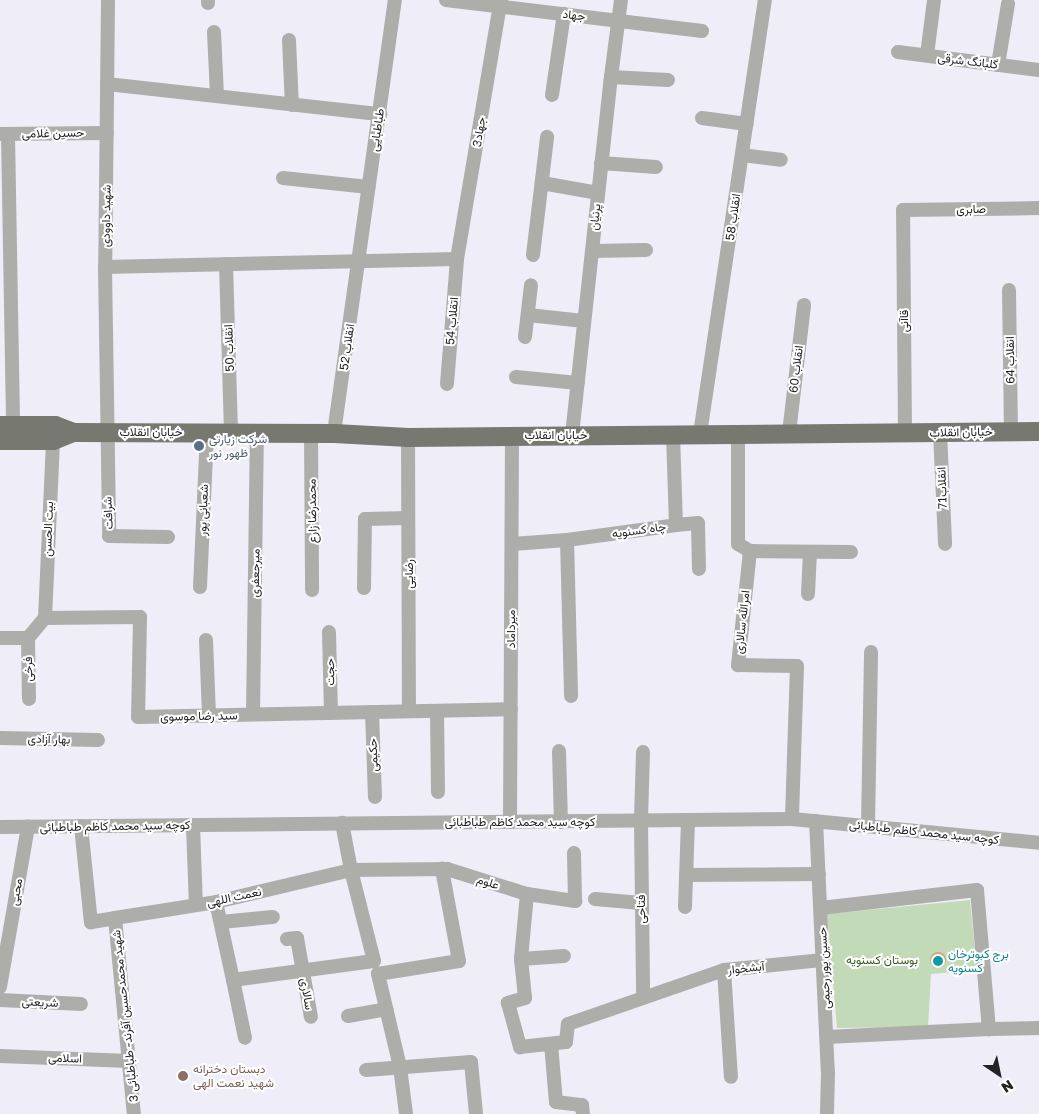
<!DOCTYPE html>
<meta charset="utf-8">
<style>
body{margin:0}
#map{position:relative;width:1039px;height:1114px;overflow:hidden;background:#efedf7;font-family:"Golos Text",Vazirmatn,sans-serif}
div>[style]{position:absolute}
.green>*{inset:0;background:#c2dab8}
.building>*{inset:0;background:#cfa87a}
.round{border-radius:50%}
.minor>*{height:14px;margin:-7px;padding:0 7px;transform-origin:7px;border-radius:7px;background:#adaeaa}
.major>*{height:19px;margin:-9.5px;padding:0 9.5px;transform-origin:9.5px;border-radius:9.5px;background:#777870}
.dots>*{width:14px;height:14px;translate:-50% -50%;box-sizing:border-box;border:2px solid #fff;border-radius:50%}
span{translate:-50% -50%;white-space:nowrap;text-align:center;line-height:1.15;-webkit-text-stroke:4px #fff;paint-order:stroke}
.street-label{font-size:12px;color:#232326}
.service-label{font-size:12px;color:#4e5e75}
.left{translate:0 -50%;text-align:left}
.culture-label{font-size:12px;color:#0d838f}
.park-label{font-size:12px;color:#315c1a}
.education-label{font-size:12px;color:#785e54}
.north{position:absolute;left:974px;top:1049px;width:50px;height:50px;-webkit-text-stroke:4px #fff;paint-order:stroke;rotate:146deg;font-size:14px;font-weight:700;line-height:20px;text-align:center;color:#232326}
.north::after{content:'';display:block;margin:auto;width:18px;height:22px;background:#232326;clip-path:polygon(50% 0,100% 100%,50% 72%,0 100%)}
</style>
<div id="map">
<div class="green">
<i style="clip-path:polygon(970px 900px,977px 970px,931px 974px,928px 1027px,837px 1028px,827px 914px)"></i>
</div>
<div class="building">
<i class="round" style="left:930px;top:952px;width:16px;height:16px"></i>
</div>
<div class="minor">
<i style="left:108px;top:0;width:267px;rotate:90.6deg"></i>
<i style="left:105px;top:267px;width:269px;rotate:89.1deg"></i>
<i style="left:109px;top:536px;width:59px;rotate:1deg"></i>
<i style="left:446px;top:0;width:258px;rotate:6.9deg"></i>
<i style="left:208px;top:3px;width:3px;rotate:-90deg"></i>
<i style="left:214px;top:32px;width:64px;rotate:87.3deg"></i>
<i style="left:289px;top:40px;width:65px;rotate:87.4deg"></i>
<i style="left:898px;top:52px;width:142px;rotate:7.3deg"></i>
<i style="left:927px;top:55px;width:55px;rotate:-82.7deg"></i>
<i style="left:998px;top:65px;width:62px;rotate:-80.7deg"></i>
<i style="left:611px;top:77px;width:57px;rotate:3deg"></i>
<i style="left:107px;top:84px;width:275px;rotate:6.3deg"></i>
<i style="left:552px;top:95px;width:82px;rotate:-81.6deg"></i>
<i style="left:702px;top:118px;width:45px;rotate:7.6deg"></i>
<i style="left:0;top:134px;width:107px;rotate:-0.5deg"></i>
<i style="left:8px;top:134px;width:291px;rotate:89deg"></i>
<i style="left:742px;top:155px;width:39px;rotate:7deg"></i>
<i style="left:601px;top:163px;width:55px;rotate:4.2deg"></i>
<i style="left:283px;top:178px;width:86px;rotate:6deg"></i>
<i style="left:542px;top:183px;width:57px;rotate:10.1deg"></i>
<i style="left:592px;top:251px;width:54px;rotate:-1.1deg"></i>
<i style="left:533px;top:255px;width:119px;rotate:-83.2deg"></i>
<i style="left:226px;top:264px;width:168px;rotate:88.3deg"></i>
<i style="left:105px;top:267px;width:352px;rotate:-1.3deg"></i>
<i style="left:1009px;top:290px;width:141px;rotate:89.2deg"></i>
<i style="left:528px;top:315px;width:56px;rotate:6.1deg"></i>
<i style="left:525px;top:337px;width:52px;rotate:-83.4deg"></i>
<i style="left:516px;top:377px;width:62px;rotate:5.5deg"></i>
<i style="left:447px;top:384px;width:125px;rotate:-85.4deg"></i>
<i style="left:457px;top:259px;width:263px;rotate:-80.4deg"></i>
<i style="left:905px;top:432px;width:222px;rotate:-90.5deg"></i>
<i style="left:903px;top:210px;width:136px;rotate:-0.8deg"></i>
<i style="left:940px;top:432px;width:112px;rotate:87.4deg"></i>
<i style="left:311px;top:433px;width:157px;rotate:89.6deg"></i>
<i style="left:334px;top:433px;width:437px;rotate:-82deg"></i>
<i style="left:789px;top:433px;width:129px;rotate:-83.3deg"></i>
<i style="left:700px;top:434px;width:439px;rotate:-81.5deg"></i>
<i style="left:738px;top:434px;width:110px;rotate:90deg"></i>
<i style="left:738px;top:544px;width:14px;rotate:30deg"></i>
<i style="left:750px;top:551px;width:115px;rotate:96deg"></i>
<i style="left:738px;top:665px;width:59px;rotate:1deg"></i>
<i style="left:797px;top:666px;width:153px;rotate:91.9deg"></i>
<i style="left:572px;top:435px;width:360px;rotate:-83.8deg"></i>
<i style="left:611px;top:77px;width:78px;rotate:-82.6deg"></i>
<i style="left:408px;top:437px;width:274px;rotate:89.8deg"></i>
<i style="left:676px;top:525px;width:22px;rotate:-5deg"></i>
<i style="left:698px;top:523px;width:46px;rotate:88.8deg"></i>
<i style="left:567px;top:540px;width:156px;rotate:88.5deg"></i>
<i style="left:512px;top:544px;width:55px;rotate:-4.2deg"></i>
<i style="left:567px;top:540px;width:110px;rotate:-7.8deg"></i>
<i style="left:676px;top:525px;width:90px;rotate:-91.9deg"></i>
<i style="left:750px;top:551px;width:101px;rotate:0.6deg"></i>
<i style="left:200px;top:587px;width:155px;rotate:-87.4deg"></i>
<i style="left:364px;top:588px;width:69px;rotate:-89.2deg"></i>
<i style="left:365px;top:519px;width:43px;rotate:-1.3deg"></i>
<i style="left:808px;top:594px;width:42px;rotate:-87.3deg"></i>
<i style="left:45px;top:618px;width:178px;rotate:-87.4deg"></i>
<i style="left:329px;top:632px;width:81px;rotate:88.6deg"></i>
<i style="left:0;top:638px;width:28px"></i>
<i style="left:28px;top:638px;width:26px;rotate:-50deg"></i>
<i style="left:45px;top:618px;width:95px;rotate:-0.6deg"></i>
<i style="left:140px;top:617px;width:100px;rotate:91.1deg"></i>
<i style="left:138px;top:717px;width:373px;rotate:-1.2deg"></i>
<i style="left:28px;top:638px;width:61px;rotate:89.1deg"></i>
<i style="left:206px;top:640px;width:75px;rotate:87.7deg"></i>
<i style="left:437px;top:711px;width:81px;rotate:89.3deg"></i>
<i style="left:372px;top:712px;width:85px;rotate:88deg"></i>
<i style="left:253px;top:714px;width:282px;rotate:-89.2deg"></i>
<i style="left:0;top:738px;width:98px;rotate:1.2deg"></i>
<i style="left:559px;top:751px;width:71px;rotate:88.4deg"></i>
<i style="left:643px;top:752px;width:69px;rotate:91.7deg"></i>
<i style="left:641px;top:821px;width:176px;rotate:89.3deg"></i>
<i style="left:816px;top:821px;width:251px;rotate:87.3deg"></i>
<i style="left:828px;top:1072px;width:42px;rotate:91.4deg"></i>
<i style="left:510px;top:822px;width:386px;rotate:-89.7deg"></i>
<i style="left:193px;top:825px;width:80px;rotate:87.9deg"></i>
<i style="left:81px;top:826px;width:97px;rotate:84.1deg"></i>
<i style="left:91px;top:922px;width:24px;rotate:-9deg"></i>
<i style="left:115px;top:918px;width:197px;rotate:84.5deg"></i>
<i style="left:868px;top:826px;width:174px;rotate:-89deg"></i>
<i style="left:0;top:827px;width:792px;rotate:-0.58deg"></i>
<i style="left:792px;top:819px;width:248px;rotate:5.5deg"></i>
<i style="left:686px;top:875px;width:133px;rotate:-0.4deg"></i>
<i style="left:527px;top:894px;width:65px;rotate:95.3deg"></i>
<i style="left:521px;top:959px;width:39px;rotate:84deg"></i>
<i style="left:525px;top:998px;width:18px;rotate:164deg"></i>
<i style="left:508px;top:1003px;width:46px;rotate:74.7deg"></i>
<i style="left:520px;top:1047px;width:46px;rotate:-6.2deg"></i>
<i style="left:566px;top:1042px;width:18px;rotate:-84deg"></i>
<i style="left:568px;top:1024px;width:165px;rotate:-19.1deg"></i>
<i style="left:724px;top:970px;width:100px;rotate:-5.8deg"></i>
<i style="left:595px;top:899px;width:46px;rotate:5deg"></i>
<i style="left:216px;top:902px;width:80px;rotate:77.7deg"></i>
<i style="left:233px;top:980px;width:142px;rotate:-7.7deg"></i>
<i style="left:374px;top:961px;width:94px;rotate:-104.2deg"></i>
<i style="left:351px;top:870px;width:48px;rotate:-100.8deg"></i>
<i style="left:685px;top:907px;width:87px;rotate:-88deg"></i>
<i style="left:821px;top:908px;width:157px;rotate:-6.6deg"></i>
<i style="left:977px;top:890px;width:140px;rotate:85.1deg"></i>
<i style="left:989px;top:1029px;width:162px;rotate:177.2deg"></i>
<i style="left:115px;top:918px;width:102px;rotate:-9deg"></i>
<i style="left:216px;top:902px;width:139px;rotate:-13.3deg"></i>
<i style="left:351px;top:870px;width:96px;rotate:-0.6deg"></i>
<i style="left:447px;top:869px;width:84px;rotate:17.4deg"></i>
<i style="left:527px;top:894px;width:49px;rotate:8.3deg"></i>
<i style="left:575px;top:901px;width:48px;rotate:-91.2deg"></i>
<i style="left:221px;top:922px;width:52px;rotate:-5.5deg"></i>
<i style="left:287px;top:939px;width:10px;rotate:-6deg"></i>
<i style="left:297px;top:938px;width:80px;rotate:80deg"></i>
<i style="left:521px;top:959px;width:43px;rotate:-4deg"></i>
<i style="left:724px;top:970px;width:107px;rotate:86.3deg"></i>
<i style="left:233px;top:980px;width:59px;rotate:78.3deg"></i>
<i style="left:0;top:987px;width:163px;rotate:-80.1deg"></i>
<i style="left:0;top:1000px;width:81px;rotate:2.8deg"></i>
<i style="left:348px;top:1016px;width:39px;rotate:-10deg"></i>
<i style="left:989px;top:1029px;width:50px;rotate:-1.1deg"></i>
<i style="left:551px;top:1044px;width:58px;rotate:85.1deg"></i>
<i style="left:556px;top:1102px;width:26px;rotate:7deg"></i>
<i style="left:582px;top:1105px;width:9px;rotate:84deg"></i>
<i style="left:0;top:1056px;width:129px;rotate:2.2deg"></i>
<i style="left:366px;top:1070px;width:105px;rotate:-4.4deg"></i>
<i style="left:471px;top:1062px;width:52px;rotate:84.5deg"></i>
<i style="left:406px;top:1114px;width:47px;rotate:-97.3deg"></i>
<i style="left:400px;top:1067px;width:96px;rotate:-103.3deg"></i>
<i style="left:378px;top:974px;width:82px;rotate:-9.1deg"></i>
<i style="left:459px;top:961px;width:94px;rotate:-100.5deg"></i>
</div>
<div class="major">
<i style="left:0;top:425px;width:55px"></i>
<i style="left:55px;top:425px;width:19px;rotate:21deg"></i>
<i style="left:73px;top:432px;width:261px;rotate:0.2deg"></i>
<i style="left:334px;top:433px;width:74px;rotate:3.1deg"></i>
<i style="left:408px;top:437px;width:631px;rotate:-0.54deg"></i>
<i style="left:0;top:440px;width:53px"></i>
<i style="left:53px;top:440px;width:22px;rotate:-22deg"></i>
</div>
<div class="dots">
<i style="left:199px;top:446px;background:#5c6f8a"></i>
<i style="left:938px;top:961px;background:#0f9aa8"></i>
<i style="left:183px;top:1076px;background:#8d6e63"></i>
</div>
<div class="street-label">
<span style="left:574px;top:15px;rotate:7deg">جهاد</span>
<span style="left:968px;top:61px;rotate:7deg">گلبانگ شرقی</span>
<span style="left:377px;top:130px;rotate:-82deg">طباطبایی</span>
<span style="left:479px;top:132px;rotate:-81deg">جهاد3</span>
<span style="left:53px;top:133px;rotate:-1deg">حسین غلامی</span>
<span style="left:971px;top:209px;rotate:-1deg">صابری</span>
<span style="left:106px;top:216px;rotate:-89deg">شهید داوودی</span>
<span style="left:595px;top:217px;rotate:-84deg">پرنیان</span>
<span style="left:733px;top:217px;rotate:-82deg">انقلاب 58</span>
<span style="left:452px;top:321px;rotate:-85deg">اتقلاب 54</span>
<span style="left:904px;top:321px;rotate:-90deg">قاآنی</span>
<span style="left:347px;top:347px;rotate:-82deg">انقلاب 52</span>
<span style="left:229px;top:348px;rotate:-92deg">انقلاب 50</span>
<span style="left:1010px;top:360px;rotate:-91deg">انقلاب 64</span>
<span style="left:796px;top:369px;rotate:-83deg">انقلاب 60</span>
<span style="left:151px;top:432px">خیابان انقلاب</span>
<span style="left:961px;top:432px;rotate:-1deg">خیابان انقلاب</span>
<span style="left:556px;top:435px">خیابان انقلاب</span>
<span style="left:942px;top:488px;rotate:-92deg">انقلاب71</span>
<span style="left:203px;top:510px;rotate:-88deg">شعبانی پور</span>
<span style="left:312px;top:511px;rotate:-91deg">محمدرضا زارع</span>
<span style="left:108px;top:513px;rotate:-92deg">شرافت</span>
<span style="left:48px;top:529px;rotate:-88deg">بیت الحسن</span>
<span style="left:639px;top:530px;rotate:-8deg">چاه کسنویه</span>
<span style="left:255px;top:573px;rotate:-89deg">میرجعفری</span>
<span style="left:409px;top:574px;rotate:-90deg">رضایی</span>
<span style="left:742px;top:622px;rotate:-84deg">امرالله سالاری</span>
<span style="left:511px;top:629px;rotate:-90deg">میرداماد</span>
<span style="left:28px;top:669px;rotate:-91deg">فرخی</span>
<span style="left:330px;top:672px;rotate:-91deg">حجت</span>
<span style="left:199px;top:716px;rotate:-1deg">سید رضا موسوی</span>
<span style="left:49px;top:739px;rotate:1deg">بهار آزادی</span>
<span style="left:373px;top:755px;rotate:-92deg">حکیمی</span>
<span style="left:520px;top:822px">کوچه سید محمد کاظم طباطبائی</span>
<span style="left:115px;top:826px;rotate:-1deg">کوچه سید محمد کاظم طباطبائی</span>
<span style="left:924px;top:832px;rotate:6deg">کوچه سید محمد کاظم طباطبائی</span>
<span style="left:488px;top:882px;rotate:17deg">علوم</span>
<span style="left:16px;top:892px;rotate:-80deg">محبی</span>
<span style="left:234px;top:897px;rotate:-12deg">نعمت اللهی</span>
<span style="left:641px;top:909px;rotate:-91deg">فتاحی</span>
<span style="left:746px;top:968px;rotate:-6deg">آبشخوار</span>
<span style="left:824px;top:968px;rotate:-93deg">حسین پور رحیمی</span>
<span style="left:307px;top:994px;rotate:81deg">سالاری</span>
<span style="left:40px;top:1002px;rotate:3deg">شریعتی</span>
<span style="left:125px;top:1016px;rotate:-96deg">شهید محمدحسین آفرند- طباطبائی 3</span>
<span style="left:65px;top:1058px;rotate:2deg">اسلامی</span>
</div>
<div class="service-label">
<span class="left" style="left:209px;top:446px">شرکت زیارتی<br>ظهور نور</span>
</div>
<div class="culture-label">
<span class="left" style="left:948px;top:961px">برج کبوترخان<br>کسنویه</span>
</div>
<div class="park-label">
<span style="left:882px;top:960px">بوستان کسنویه</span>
</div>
<div class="education-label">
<span class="left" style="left:193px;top:1076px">دبستان دخترانه<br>شهید نعمت الهی</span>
</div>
<div class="north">N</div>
</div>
